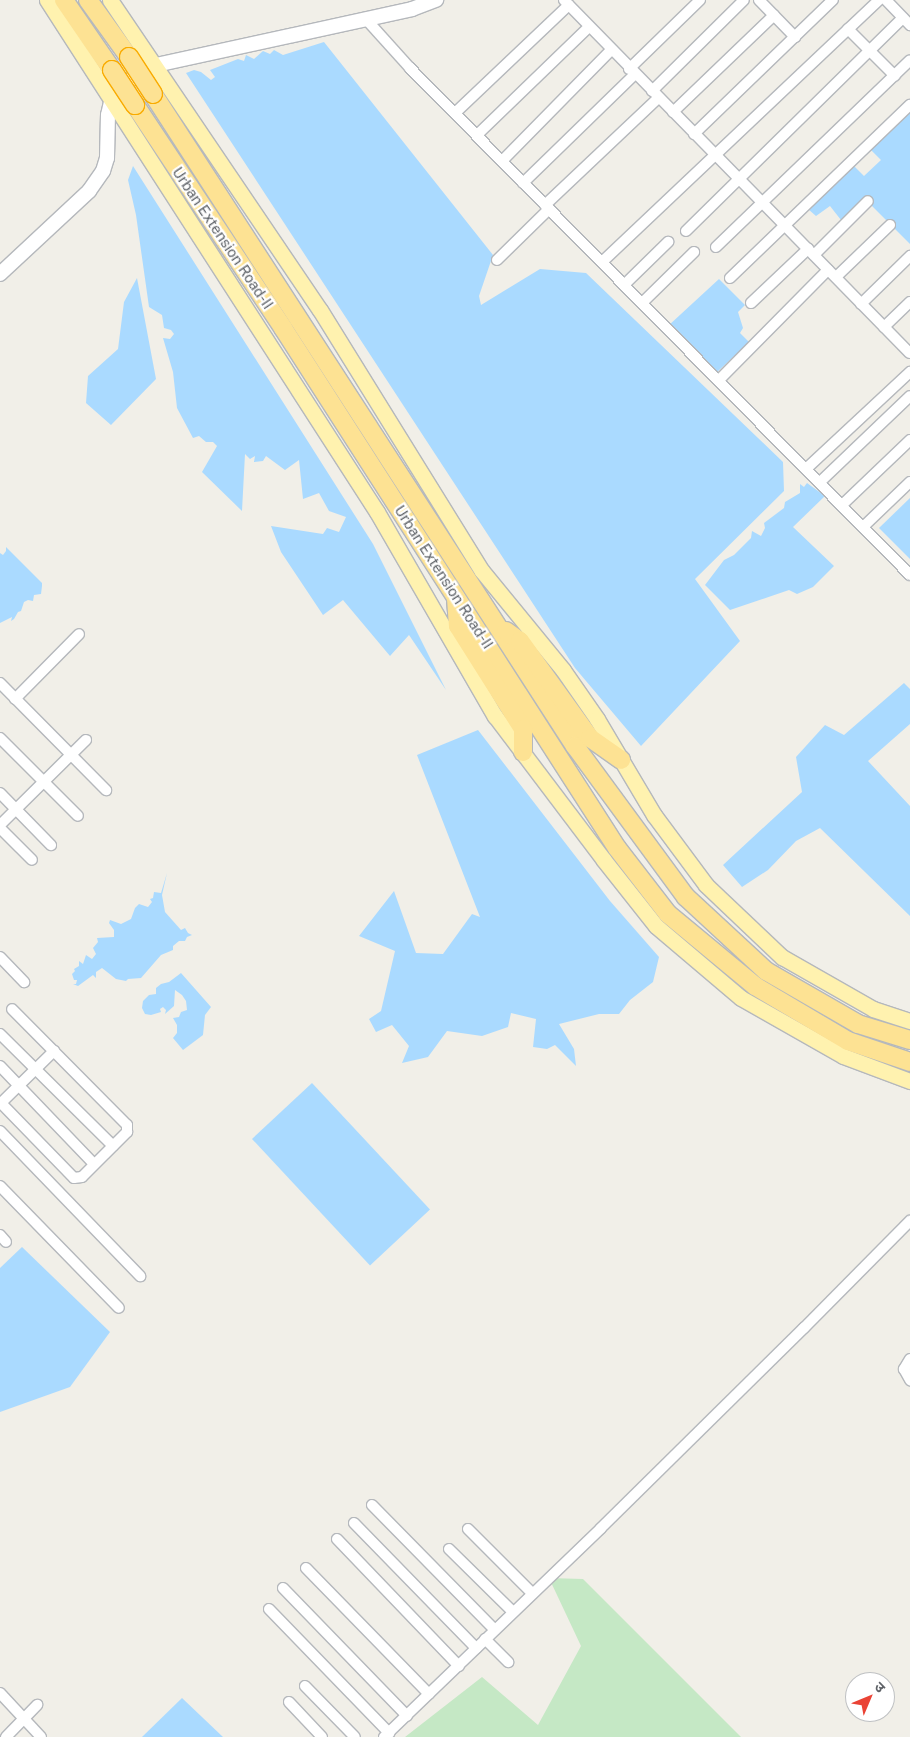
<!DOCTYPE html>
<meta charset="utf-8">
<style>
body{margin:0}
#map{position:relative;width:910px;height:1737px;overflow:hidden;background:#f1efe8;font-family:"Public Sans","Noto Sans Devanagari",sans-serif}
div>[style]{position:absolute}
.green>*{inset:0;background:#c5e8c5}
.water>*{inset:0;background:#aadaff;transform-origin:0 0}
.roads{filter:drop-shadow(1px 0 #b5b8bc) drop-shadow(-1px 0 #b5b8bc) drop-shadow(0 1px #b5b8bc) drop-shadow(0 -1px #b5b8bc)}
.street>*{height:10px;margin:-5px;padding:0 5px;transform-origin:5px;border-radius:5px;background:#fff}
.secondary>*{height:14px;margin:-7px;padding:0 7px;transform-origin:7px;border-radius:7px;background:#fff}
.primary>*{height:15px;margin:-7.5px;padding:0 7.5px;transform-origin:7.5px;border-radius:7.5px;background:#fff2af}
.highway>*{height:18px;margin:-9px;padding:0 9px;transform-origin:9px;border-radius:9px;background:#fde293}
.bridges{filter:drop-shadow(1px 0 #f9ab00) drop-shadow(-1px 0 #f9ab00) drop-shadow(0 1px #f9ab00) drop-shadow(0 -1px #f9ab00)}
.highway-bridge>*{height:18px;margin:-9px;padding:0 9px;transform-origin:9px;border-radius:9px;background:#fde293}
span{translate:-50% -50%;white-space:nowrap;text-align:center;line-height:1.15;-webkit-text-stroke:4.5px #fff;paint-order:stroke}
.street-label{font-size:15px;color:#5f6368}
.north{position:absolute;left:845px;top:1672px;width:50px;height:50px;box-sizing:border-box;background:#fff;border:1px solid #bfc1c3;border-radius:50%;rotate:45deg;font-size:14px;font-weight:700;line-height:20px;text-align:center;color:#5f6368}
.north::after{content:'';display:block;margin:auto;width:18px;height:22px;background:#ea4335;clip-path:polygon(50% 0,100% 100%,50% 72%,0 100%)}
</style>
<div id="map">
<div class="green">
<i style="clip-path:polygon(549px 1578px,583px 1579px,741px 1737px,405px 1737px,482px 1677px,538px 1725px,581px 1646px)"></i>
</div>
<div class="water">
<i style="clip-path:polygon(324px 42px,493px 255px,479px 296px,481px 305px,540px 269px,586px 273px,783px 462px,784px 491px,695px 579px,740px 641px,641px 746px,575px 668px,186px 73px,194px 70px,201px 72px,211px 80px,215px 77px,210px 70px,238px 59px,244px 61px,246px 55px,254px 59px,263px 51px,270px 54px,274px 50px,283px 55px)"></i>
<i style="clip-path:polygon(910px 110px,910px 244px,866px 200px,841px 220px,830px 206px,816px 216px,808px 209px,853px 165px,864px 176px,881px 160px,870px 149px)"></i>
<i style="clip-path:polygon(133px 166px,373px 544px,446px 690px,409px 635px,390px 656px,343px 600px,323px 615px,281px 552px,271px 526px,323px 534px,327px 528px,339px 532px,346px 517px,329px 511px,319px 493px,303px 499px,299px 460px,285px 470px,266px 456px,263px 461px,254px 462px,255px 456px,250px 459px,245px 454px,242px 511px,202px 472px,217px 446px,213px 442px,206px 442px,199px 436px,193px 438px,177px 408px,173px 372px,163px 338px,170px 339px,174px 334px,171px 330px,164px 328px,162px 315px,149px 307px,136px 215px,128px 180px)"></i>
<i style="clip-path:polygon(137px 278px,156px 379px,111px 425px,86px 403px,88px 376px,118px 349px,124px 302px)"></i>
<i style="clip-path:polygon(719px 279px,745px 305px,738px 312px,743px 328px,740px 333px,749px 342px,715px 374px,668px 326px)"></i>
<i style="clip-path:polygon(807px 483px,825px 496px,793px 527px,834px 566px,813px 587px,797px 594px,789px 590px,730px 610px,705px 585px,724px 560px,734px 555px,751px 538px,752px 531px,761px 536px,765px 528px,764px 523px,784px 508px,785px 502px,800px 493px,800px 484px,804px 487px)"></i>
<i style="clip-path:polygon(910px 498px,910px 559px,879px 528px)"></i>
<i style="clip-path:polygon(6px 547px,42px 583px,42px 586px,41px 594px,34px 595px,33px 601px,28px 600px,24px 602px,21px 611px,18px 612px,14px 619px,11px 621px,12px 617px,0 623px,0 553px,3px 555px,6px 551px)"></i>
<i style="clip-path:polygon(904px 683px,910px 689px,910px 724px,868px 761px,910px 806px,910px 916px,820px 828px,796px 841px,768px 870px,742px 887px,723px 865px,802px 792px,796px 757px,825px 725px,844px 735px)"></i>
<i style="clip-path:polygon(478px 730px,610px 901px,659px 957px,653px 982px,630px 1000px,619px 1014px,599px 1014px,559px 1024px,574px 1049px,576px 1066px,555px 1045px,547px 1049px,533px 1047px,536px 1019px,511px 1013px,508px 1027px,482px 1036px,447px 1031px,428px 1057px,402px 1063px,409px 1046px,392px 1025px,376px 1032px,369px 1019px,381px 1011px,395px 951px,359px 936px,394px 891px,416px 953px,443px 954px,472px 914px,480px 917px,417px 755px)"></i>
<i style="clip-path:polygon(167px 873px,162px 895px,165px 912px,181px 930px,185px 928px,188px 933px,192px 935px,187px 937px,185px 941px,179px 941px,173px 946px,173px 950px,161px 955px,141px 978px,128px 979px,126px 981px,116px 979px,102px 968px,96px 972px,96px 978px,93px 975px,78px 986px,73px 984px,76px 984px,77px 980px,74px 980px,72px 974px,75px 971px,74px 969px,79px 966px,79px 961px,83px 964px,86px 955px,92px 959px,96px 954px,93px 948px,98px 942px,97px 938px,114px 937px,114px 930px,109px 923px,110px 920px,121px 924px,131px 919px,135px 908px,139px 904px,148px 907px,152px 902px,150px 899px,153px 898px,154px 892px,161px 893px)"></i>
<i style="clip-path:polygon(181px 973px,211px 1007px,205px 1015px,203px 1035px,183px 1050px,173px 1038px,177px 1033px,177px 1025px,173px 1018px,179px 1017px,181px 1012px,187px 1010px,186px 1001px,182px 995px,175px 990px,174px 1006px,165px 1014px,166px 1010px,163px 1007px,160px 1009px,161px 1012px,151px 1015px,145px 1014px,142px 1008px,143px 1001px,149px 995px,156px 994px,156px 988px,161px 984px,169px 982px)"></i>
<i style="left:312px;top:1083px;width:173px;height:82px;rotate:47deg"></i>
<i style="clip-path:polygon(22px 1247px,110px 1332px,70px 1387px,0 1412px,0 1268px)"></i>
<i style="clip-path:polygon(182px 1698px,223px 1737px,142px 1737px)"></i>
</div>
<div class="roads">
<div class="street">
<i style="left:564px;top:0;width:494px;rotate:45.6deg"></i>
<i style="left:759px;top:0;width:52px;rotate:45.8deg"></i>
<i style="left:886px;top:0;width:35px;rotate:46deg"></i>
<i style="left:365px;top:18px;width:67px;rotate:48deg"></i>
<i style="left:410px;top:68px;width:712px;rotate:45.4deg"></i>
<i style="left:848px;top:29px;width:66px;rotate:45deg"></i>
<i style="left:629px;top:69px;width:99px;rotate:-44.2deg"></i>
<i style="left:652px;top:91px;width:129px;rotate:-44.7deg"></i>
<i style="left:673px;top:112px;width:140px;rotate:-43.8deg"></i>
<i style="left:455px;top:113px;width:157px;rotate:-43.5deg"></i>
<i style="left:694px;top:134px;width:193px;rotate:-44deg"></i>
<i style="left:477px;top:135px;width:156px;rotate:-44deg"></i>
<i style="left:502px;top:161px;width:156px;rotate:-45.5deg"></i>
<i style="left:523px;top:183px;width:156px;rotate:-44.2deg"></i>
<i style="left:545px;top:205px;width:156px;rotate:-43.4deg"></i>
<i style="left:686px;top:231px;width:304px;rotate:-44.5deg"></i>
<i style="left:716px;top:247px;width:269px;rotate:-43.9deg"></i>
<i style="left:814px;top:255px;width:76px;rotate:-45deg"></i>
<i style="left:497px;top:260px;width:73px;rotate:-44.4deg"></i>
<i style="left:602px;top:262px;width:381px;rotate:-43.4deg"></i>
<i style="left:836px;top:277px;width:75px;rotate:-43.9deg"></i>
<i style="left:730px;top:278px;width:250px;rotate:-43.9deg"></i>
<i style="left:624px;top:285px;width:62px;rotate:-44.3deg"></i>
<i style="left:642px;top:303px;width:73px;rotate:-44.4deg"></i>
<i style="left:751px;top:303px;width:79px;rotate:-43.5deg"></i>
<i style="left:861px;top:304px;width:69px;rotate:-44.4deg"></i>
<i style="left:884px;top:327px;width:36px;rotate:-44deg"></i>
<i style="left:719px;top:380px;width:155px;rotate:-45.3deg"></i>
<i style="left:807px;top:468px;width:141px;rotate:-43deg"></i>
<i style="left:820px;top:482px;width:124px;rotate:-43.7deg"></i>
<i style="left:842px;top:505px;width:94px;rotate:-43.7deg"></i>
<i style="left:863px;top:527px;width:65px;rotate:-43.8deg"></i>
<i style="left:0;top:683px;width:151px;rotate:45.3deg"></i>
<i style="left:15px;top:699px;width:91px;rotate:-45.4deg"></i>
<i style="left:0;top:738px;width:110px;rotate:45deg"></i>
<i style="left:0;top:793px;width:73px;rotate:45.6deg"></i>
<i style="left:0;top:825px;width:121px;rotate:-44.7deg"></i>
<i style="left:0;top:828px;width:45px;rotate:45deg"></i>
<i style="left:0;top:957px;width:35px;rotate:46deg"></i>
<i style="left:0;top:1034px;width:159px;rotate:44.7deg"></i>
<i style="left:0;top:1066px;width:136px;rotate:46.2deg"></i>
<i style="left:0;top:1102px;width:106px;rotate:45.8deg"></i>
<i style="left:74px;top:1178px;width:8px;rotate:-7deg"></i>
<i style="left:82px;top:1177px;width:64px;rotate:-45deg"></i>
<i style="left:127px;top:1132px;width:7px;rotate:-90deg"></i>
<i style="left:127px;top:1125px;width:163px;rotate:-134.8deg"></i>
<i style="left:0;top:1104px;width:76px;rotate:-44.5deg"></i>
<i style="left:0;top:1131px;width:202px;rotate:46deg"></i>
<i style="left:0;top:1186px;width:170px;rotate:45.7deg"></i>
<i style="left:0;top:1235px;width:9px;rotate:49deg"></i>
<i style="left:910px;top:1359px;width:12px;rotate:121deg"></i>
<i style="left:904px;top:1369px;width:13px;rotate:61deg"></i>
<i style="left:372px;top:1505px;width:175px;rotate:45.5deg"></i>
<i style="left:354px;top:1523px;width:175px;rotate:45.7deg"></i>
<i style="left:468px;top:1529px;width:91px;rotate:45deg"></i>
<i style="left:337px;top:1539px;width:176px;rotate:46.2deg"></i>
<i style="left:449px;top:1549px;width:90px;rotate:44.5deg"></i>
<i style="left:306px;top:1568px;width:176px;rotate:45.7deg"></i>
<i style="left:283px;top:1588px;width:178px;rotate:45.9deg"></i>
<i style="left:269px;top:1609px;width:173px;rotate:45.9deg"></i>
<i style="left:485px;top:1639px;width:33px;rotate:45deg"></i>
<i style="left:305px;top:1686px;width:71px;rotate:45.6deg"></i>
<i style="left:0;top:1693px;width:60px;rotate:47deg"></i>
<i style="left:289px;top:1702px;width:48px;rotate:46.7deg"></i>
<i style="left:6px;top:1737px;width:45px;rotate:-45.9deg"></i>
<i style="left:384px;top:1737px;width:301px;rotate:-43.9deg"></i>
<i style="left:601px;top:1528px;width:285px;rotate:-44.6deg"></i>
<i style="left:804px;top:1328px;width:151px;rotate:-45.3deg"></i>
</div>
<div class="secondary">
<i style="left:0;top:274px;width:122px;rotate:-43deg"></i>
<i style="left:89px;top:191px;width:24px;rotate:-55deg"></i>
<i style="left:103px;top:171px;width:14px;rotate:-73deg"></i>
<i style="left:107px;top:158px;width:43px;rotate:-88.7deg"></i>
<i style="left:108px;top:115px;width:18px;rotate:-77deg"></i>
<i style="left:112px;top:97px;width:14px;rotate:-51deg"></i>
<i style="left:121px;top:86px;width:18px;rotate:-34deg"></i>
<i style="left:136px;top:76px;width:23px;rotate:-29deg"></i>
<i style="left:156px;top:65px;width:262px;rotate:-12.3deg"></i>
<i style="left:412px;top:9px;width:26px;rotate:-21deg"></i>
</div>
<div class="primary">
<i style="left:47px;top:0;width:609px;rotate:57.2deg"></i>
<i style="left:377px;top:512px;width:236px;rotate:60deg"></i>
<i style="left:495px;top:716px;width:179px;rotate:52.9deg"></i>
<i style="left:603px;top:859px;width:85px;rotate:51.7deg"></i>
<i style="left:656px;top:926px;width:111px;rotate:40.3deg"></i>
<i style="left:741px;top:998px;width:117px;rotate:29.6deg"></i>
<i style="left:843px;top:1056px;width:72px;rotate:20.5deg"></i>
<i style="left:110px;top:0;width:374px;rotate:55.9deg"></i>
<i style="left:320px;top:310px;width:307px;rotate:58.2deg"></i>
<i style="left:482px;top:571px;width:128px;rotate:50.7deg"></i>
<i style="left:563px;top:670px;width:60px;rotate:55.2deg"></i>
<i style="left:597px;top:719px;width:112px;rotate:59.3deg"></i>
<i style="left:654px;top:815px;width:87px;rotate:53.4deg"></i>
<i style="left:706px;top:885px;width:105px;rotate:43.5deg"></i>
<i style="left:782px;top:957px;width:105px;rotate:29.7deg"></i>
<i style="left:873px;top:1009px;width:39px;rotate:18deg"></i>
</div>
<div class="highway">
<i style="left:64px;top:0;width:85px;rotate:55.6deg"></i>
<i style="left:88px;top:0;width:70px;rotate:54.3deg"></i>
<i style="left:153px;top:94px;width:777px;rotate:57.09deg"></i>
<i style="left:575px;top:746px;width:187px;rotate:53.7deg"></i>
<i style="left:686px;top:897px;width:109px;rotate:42.8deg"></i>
<i style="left:766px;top:971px;width:106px;rotate:29.9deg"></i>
<i style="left:858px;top:1024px;width:54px;rotate:17.1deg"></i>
<i style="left:135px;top:105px;width:268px;rotate:56.4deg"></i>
<i style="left:283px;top:328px;width:618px;rotate:57.29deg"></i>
<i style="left:617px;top:848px;width:83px;rotate:52.3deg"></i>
<i style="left:668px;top:914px;width:113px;rotate:39.6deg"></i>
<i style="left:755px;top:986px;width:108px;rotate:30.6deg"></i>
<i style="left:848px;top:1041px;width:65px;rotate:18.7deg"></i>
<i style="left:456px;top:598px;width:28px;rotate:86deg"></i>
<i style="left:458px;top:626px;width:122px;rotate:57.7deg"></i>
<i style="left:523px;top:729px;width:23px;rotate:90deg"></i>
<i style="left:506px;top:631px;width:17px;rotate:36deg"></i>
<i style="left:520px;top:641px;width:120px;rotate:54.2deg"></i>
<i style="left:590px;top:738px;width:38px;rotate:35deg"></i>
</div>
</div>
<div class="bridges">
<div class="highway-bridge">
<i style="left:129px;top:57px;width:44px;rotate:57deg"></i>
<i style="left:112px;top:70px;width:42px;rotate:56.7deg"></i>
</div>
</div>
<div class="street-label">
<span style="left:223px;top:238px;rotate:56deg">Urban Extension Road-II</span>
<span style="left:444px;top:577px;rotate:57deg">Urban Extension Road-II</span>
</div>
<div class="north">उ</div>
</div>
